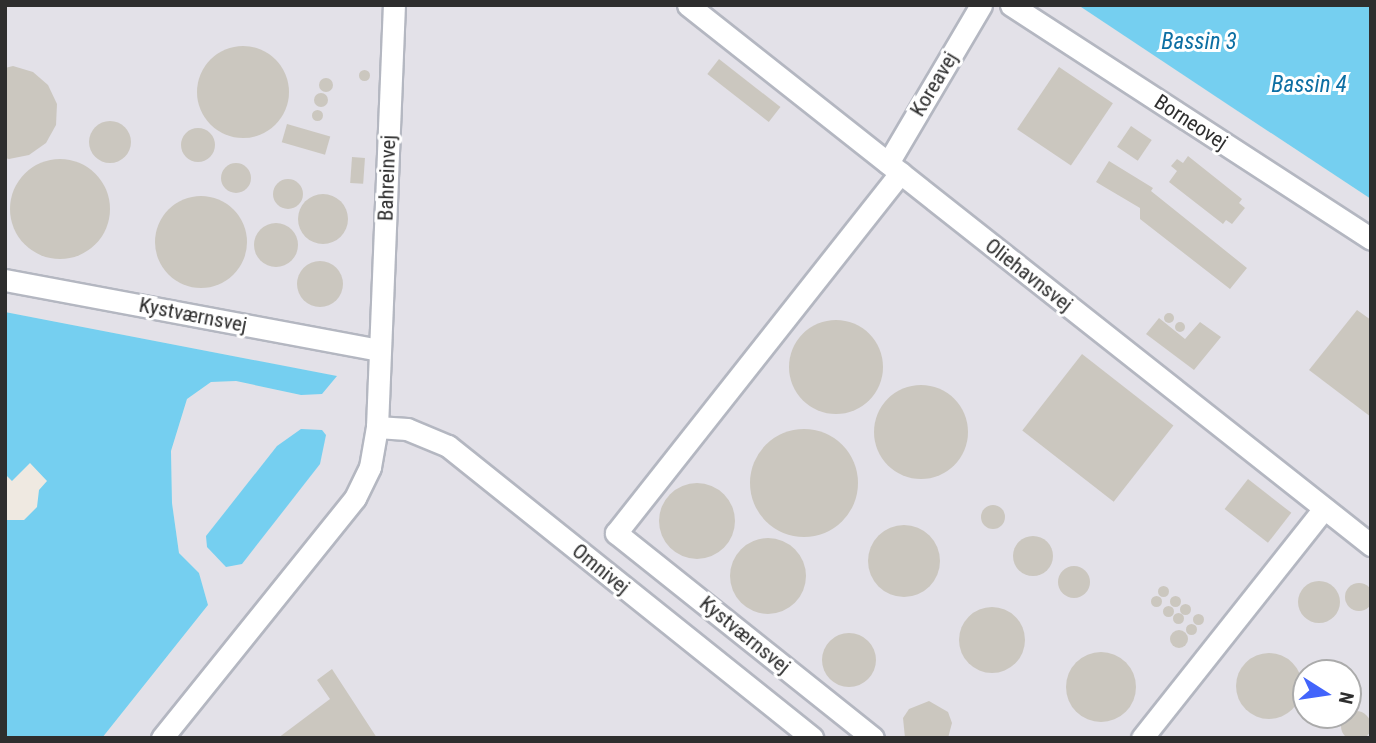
<!DOCTYPE html>
<meta charset="utf-8">
<style>
body{margin:0}
#map{position:relative;width:1376px;height:743px;overflow:hidden;background:#efe9e1;font-family:"Roboto Condensed",sans-serif}
div>[style]{position:absolute}
.industrial>*{inset:0;background:#e3e1e8}
.water>*{inset:0;background:#75cff0}
.building>*{inset:0;background:#cbc7bf;transform-origin:0 0}
.round{border-radius:50%}
.roads{filter:drop-shadow(2px 0 #b4b7c1) drop-shadow(-2px 0 #b4b7c1) drop-shadow(0 2px #b4b7c1) drop-shadow(0 -2px #b4b7c1)}
.minor>*{height:21px;margin:-10.5px;padding:0 10.5px;transform-origin:10.5px;border-radius:10.5px;background:#fff}
span{translate:-50% -50%;white-space:nowrap;text-align:center;line-height:1.15;-webkit-text-stroke:6px #fff;paint-order:stroke}
.street-label{font-size:21px;color:#2e2e2e}
.water-label{font-size:23px;color:#0d6fa3;font-style:italic}
.frame{position:absolute;inset:0;border:7px solid #2e2e2e;pointer-events:none}
.north{position:absolute;left:1292px;top:659px;width:70px;height:70px;box-sizing:border-box;background:#fff;border:2px solid #ababab;border-radius:50%;rotate:102deg;font-size:19px;font-weight:700;line-height:28px;text-align:center;color:#2e2e2e}
.north::after{content:'';display:block;margin:auto;width:24px;height:32px;background:#4264fb;clip-path:polygon(50% 0,100% 100%,50% 72%,0 100%)}
</style>
<div id="map">
<div class="industrial">
<i style="clip-path:polygon(evenodd,5px 5px,1078px 5px,1371px 199px,1371px 738px,102px 738px,208px 605px,199px 573px,179px 553px,172px 503px,171px 451px,187px 399px,211px 382px,236px 381px,301px 395px,336px 376px,5px 312px,5px 5px,1306px 673px,1348px 673px,1348px 715px,1306px 715px,1306px 673px)"></i>
</div>
<div class="water">
<i style="clip-path:polygon(1078px 5px,1371px 5px,1371px 199px,1227px 104px)"></i>
<i style="clip-path:polygon(5px 312px,337px 376px,322px 394px,301px 395px,236px 381px,211px 382px,187px 399px,171px 451px,172px 503px,179px 553px,199px 573px,208px 605px,102px 738px,5px 738px,5px 520px,24px 520px,37px 507px,39px 490px,47px 481px,30px 463px,12px 481px,5px 474px)"></i>
<i style="clip-path:polygon(301px 429px,322px 430px,326px 435px,320px 464px,242px 564px,226px 567px,207px 547px,206px 536px,277px 446px)"></i>
</div>
<div class="building">
<i class="round" style="left:197px;top:46px;width:92px;height:92px"></i>
<i style="left:719px;top:59px;width:78px;height:19px;rotate:38deg"></i>
<i style="clip-path:polygon(13px 66px,33px 72px,48px 85px,57px 104px,56px 125px,46px 143px,29px 155px,9px 159px,5px 158px,5px 68px)"></i>
<i style="left:1059px;top:67px;width:65px;height:75px;rotate:34deg"></i>
<i class="round" style="left:358.5px;top:69.5px;width:11px;height:11px"></i>
<i class="round" style="left:319px;top:78px;width:14px;height:14px"></i>
<i class="round" style="left:314px;top:93px;width:14px;height:14px"></i>
<i class="round" style="left:311.5px;top:109.5px;width:11px;height:11px"></i>
<i class="round" style="left:89px;top:121px;width:42px;height:42px"></i>
<i style="left:287px;top:124px;width:45px;height:19px;rotate:16deg"></i>
<i style="left:1131px;top:126px;width:25px;height:25px;rotate:34deg"></i>
<i class="round" style="left:181px;top:128px;width:34px;height:34px"></i>
<i style="clip-path:polygon(1188px 156px,1242px 199px,1239px 203px,1245px 208px,1232px 224px,1226px 220px,1223px 224px,1169px 182px,1177px 171px,1171px 166px,1177px 159px,1183px 163px)"></i>
<i style="left:352px;top:157px;width:13px;height:26px;rotate:4deg"></i>
<i class="round" style="left:10px;top:159px;width:100px;height:100px"></i>
<i style="clip-path:polygon(1109px 161px,1153px 188px,1151px 191px,1247px 268px,1230px 289px,1140px 219px,1140px 208px,1096px 182px)"></i>
<i class="round" style="left:221px;top:163px;width:30px;height:30px"></i>
<i class="round" style="left:273px;top:179px;width:30px;height:30px"></i>
<i class="round" style="left:298px;top:194px;width:50px;height:50px"></i>
<i class="round" style="left:155px;top:196px;width:92px;height:92px"></i>
<i class="round" style="left:254px;top:223px;width:44px;height:44px"></i>
<i class="round" style="left:297px;top:261px;width:46px;height:46px"></i>
<i style="clip-path:polygon(1357px 310px,1371px 320px,1371px 417px,1309px 370px)"></i>
<i class="round" style="left:1164px;top:313px;width:10px;height:10px"></i>
<i style="clip-path:polygon(1159px 318px,1185px 339px,1200px 322px,1221px 337px,1194px 370px,1146px 334px)"></i>
<i class="round" style="left:789px;top:320px;width:94px;height:94px"></i>
<i class="round" style="left:1175px;top:322px;width:10px;height:10px"></i>
<i style="left:1082px;top:354px;width:116px;height:97px;rotate:38deg"></i>
<i class="round" style="left:874px;top:385px;width:94px;height:94px"></i>
<i class="round" style="left:750px;top:429px;width:108px;height:108px"></i>
<i style="left:1248px;top:479px;width:55px;height:38px;rotate:38deg"></i>
<i class="round" style="left:659px;top:483px;width:76px;height:76px"></i>
<i class="round" style="left:981px;top:505px;width:24px;height:24px"></i>
<i class="round" style="left:868px;top:525px;width:72px;height:72px"></i>
<i class="round" style="left:1013px;top:536px;width:40px;height:40px"></i>
<i class="round" style="left:730px;top:538px;width:76px;height:76px"></i>
<i class="round" style="left:1058px;top:566px;width:32px;height:32px"></i>
<i class="round" style="left:1298px;top:581px;width:42px;height:42px"></i>
<i class="round" style="left:1345px;top:583px;width:28px;height:28px"></i>
<i class="round" style="left:1157.5px;top:585.5px;width:11px;height:11px"></i>
<i class="round" style="left:1169.5px;top:595.5px;width:11px;height:11px"></i>
<i class="round" style="left:1150.5px;top:595.5px;width:11px;height:11px"></i>
<i class="round" style="left:1179.5px;top:603.5px;width:11px;height:11px"></i>
<i class="round" style="left:1162.5px;top:605.5px;width:11px;height:11px"></i>
<i class="round" style="left:959px;top:607px;width:66px;height:66px"></i>
<i class="round" style="left:1172.5px;top:612.5px;width:11px;height:11px"></i>
<i class="round" style="left:1192.5px;top:613.5px;width:11px;height:11px"></i>
<i class="round" style="left:1185.5px;top:623.5px;width:11px;height:11px"></i>
<i class="round" style="left:1170px;top:630px;width:18px;height:18px"></i>
<i class="round" style="left:822px;top:633px;width:54px;height:54px"></i>
<i class="round" style="left:1066px;top:652px;width:70px;height:70px"></i>
<i class="round" style="left:1236px;top:653px;width:66px;height:66px"></i>
<i style="clip-path:polygon(332px 669px,377px 738px,278px 738px,330px 699px,317px 680px)"></i>
<i style="clip-path:polygon(929px 701px,948px 712px,952px 723px,948px 738px,905px 738px,903px 718px,909px 709px)"></i>
<i class="round" style="left:1341px;top:711px;width:30px;height:30px"></i>
</div>
<div class="roads">
<div class="minor">
<i style="left:688px;top:5px;width:871px;rotate:38.33deg"></i>
<i style="left:1011px;top:5px;width:429px;rotate:33deg"></i>
<i style="left:888px;top:163px;width:183px;rotate:-59.5deg"></i>
<i style="left:5px;top:280px;width:381px;rotate:10.6deg"></i>
<i style="left:377px;top:427px;width:30px;rotate:4deg"></i>
<i style="left:407px;top:429px;width:44px;rotate:22.5deg"></i>
<i style="left:448px;top:446px;width:467px;rotate:38.7deg"></i>
<i style="left:162px;top:738px;width:308px;rotate:-51.2deg"></i>
<i style="left:355px;top:498px;width:34px;rotate:-64deg"></i>
<i style="left:370px;top:467px;width:41px;rotate:-80.1deg"></i>
<i style="left:377px;top:427px;width:422px;rotate:-87.7deg"></i>
<i style="left:873px;top:738px;width:329px;rotate:-141.4deg"></i>
<i style="left:616px;top:533px;width:459px;rotate:-51.7deg"></i>
<i style="left:1142px;top:738px;width:293px;rotate:-51.6deg"></i>
</div>
</div>
<div class="street-label">
<span style="left:934px;top:84px;rotate:-59deg">Koreavej</span>
<span style="left:1191px;top:122px;rotate:33deg">Borneovej</span>
<span style="left:387px;top:178px;rotate:-88deg">Bahreinvej</span>
<span style="left:1029px;top:275px;rotate:38deg">Oliehavnsvej</span>
<span style="left:193px;top:315px;rotate:11deg">Kystværnsvej</span>
<span style="left:601px;top:569px;rotate:39deg">Omnivej</span>
<span style="left:745px;top:635px;rotate:39deg">Kystværnsvej</span>
</div>
<div class="water-label">
<span style="left:1199px;top:42px">Bassin 3</span>
<span style="left:1309px;top:85px">Bassin 4</span>
</div>
<div class="frame"></div>
<div class="north">N</div>
</div>
